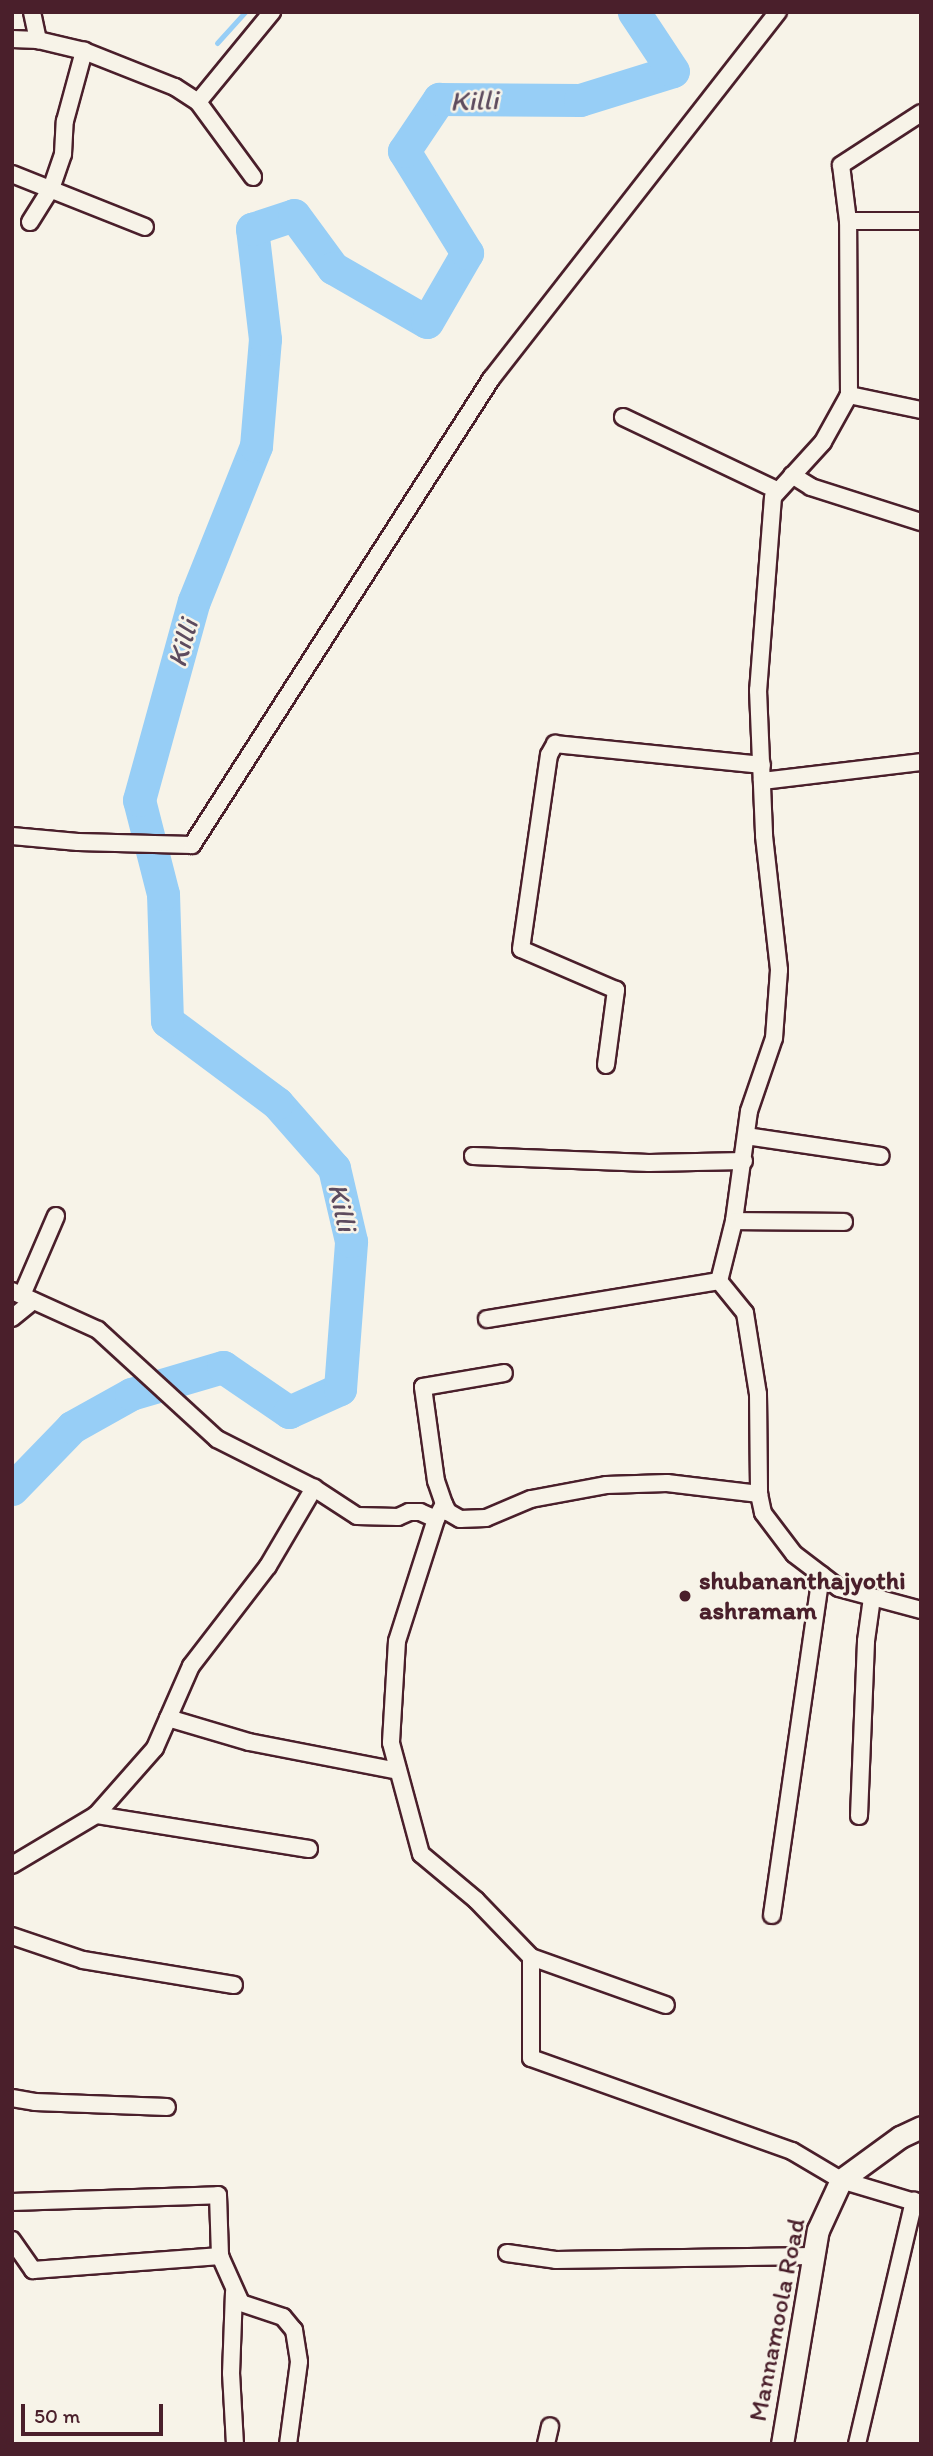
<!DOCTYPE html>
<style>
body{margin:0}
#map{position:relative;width:933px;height:2456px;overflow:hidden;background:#f7f3e8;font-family:Itim,sans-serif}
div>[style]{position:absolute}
.stream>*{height:5px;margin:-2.5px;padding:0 2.5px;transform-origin:2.5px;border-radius:2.5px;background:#97cef6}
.river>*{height:33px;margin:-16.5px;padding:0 16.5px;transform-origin:16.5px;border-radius:16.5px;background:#97cef6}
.roads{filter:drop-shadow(2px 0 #4a1f2b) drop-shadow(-2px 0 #4a1f2b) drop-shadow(0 2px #4a1f2b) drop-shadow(0 -2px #4a1f2b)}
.minor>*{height:16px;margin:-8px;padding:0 8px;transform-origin:8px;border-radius:8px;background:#f7f3e8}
.secondary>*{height:21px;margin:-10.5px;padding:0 10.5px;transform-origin:10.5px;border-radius:10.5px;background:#f7f3e8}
.dots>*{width:19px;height:19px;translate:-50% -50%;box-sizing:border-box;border:4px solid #f7f3e8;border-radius:50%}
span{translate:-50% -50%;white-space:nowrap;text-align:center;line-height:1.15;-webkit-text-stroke:5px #f7f3e8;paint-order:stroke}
.poi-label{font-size:26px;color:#4a1f2b;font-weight:700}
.left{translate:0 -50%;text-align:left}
.street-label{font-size:26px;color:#4a1f2b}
.water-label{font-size:28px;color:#5d4b5e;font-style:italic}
.frame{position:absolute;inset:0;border:14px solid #4a1f2b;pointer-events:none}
.scale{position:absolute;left:21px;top:2404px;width:142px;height:32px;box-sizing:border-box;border:4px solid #4a1f2b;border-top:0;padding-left:9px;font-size:21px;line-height:24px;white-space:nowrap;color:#4a1f2b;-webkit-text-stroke:5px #f7f3e8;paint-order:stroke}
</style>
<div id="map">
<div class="stream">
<i style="left:217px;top:43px;width:42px;rotate:-47.9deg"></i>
</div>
<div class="river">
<i style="left:12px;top:1489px;width:86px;rotate:-45.9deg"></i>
<i style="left:72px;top:1427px;width:68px;rotate:-29.2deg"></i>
<i style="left:131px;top:1394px;width:96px;rotate:-16.4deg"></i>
<i style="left:223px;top:1367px;width:80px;rotate:34.3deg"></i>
<i style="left:289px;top:1412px;width:56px;rotate:-24.3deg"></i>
<i style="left:340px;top:1389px;width:148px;rotate:-85.7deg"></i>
<i style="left:351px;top:1241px;width:75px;rotate:-103.1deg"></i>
<i style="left:334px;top:1168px;width:86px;rotate:-131.2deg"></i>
<i style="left:277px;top:1103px;width:137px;rotate:-143.3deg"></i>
<i style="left:167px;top:1021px;width:127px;rotate:-91.8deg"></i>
<i style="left:163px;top:894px;width:97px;rotate:-104.3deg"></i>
<i style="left:139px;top:800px;width:206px;rotate:-74.6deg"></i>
<i style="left:194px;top:601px;width:167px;rotate:-68.2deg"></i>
<i style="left:256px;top:446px;width:107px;rotate:-85.2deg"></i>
<i style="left:265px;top:339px;width:111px;rotate:-96.7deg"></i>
<i style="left:252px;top:229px;width:44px;rotate:-18.4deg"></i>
<i style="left:294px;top:215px;width:66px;rotate:53.7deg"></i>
<i style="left:333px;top:268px;width:108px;rotate:29.9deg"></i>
<i style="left:427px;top:322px;width:80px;rotate:-59.9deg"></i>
<i style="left:467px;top:253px;width:120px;rotate:-121.7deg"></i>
<i style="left:404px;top:151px;width:63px;rotate:-56.1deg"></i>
<i style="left:439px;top:99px;width:141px;rotate:0.4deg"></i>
<i style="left:580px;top:100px;width:97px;rotate:-17.3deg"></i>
<i style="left:673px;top:71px;width:71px;rotate:-123.5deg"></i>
</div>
<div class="roads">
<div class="minor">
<i style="left:32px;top:12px;width:29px;rotate:78deg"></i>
<i style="left:12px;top:39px;width:26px;rotate:2deg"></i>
<i style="left:38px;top:40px;width:47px;rotate:13.4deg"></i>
<i style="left:84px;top:51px;width:98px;rotate:21.6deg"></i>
<i style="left:175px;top:87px;width:27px;rotate:33deg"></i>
<i style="left:198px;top:102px;width:93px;rotate:53.7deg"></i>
<i style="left:198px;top:102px;width:117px;rotate:-50.6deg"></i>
<i style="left:12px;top:174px;width:143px;rotate:21.7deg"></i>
<i style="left:848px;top:221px;width:73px"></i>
<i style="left:30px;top:222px;width:39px;rotate:-58deg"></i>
<i style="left:51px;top:189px;width:37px;rotate:-71deg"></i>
<i style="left:63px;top:154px;width:33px;rotate:-87deg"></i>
<i style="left:65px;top:121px;width:73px;rotate:-74.8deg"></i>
<i style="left:849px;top:395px;width:174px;rotate:-90.3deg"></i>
<i style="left:848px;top:221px;width:56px;rotate:-97.1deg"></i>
<i style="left:841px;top:165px;width:95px;rotate:-33deg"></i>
<i style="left:921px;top:410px;width:74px;rotate:-168.2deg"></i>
<i style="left:849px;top:395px;width:54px;rotate:119deg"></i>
<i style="left:823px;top:442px;width:74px;rotate:132.3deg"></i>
<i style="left:773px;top:497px;width:194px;rotate:94.4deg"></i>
<i style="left:758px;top:690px;width:146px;rotate:87.6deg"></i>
<i style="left:764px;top:836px;width:135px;rotate:83.6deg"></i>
<i style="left:779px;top:970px;width:68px;rotate:94.2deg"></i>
<i style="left:774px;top:1038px;width:77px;rotate:108.9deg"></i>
<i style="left:749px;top:1111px;width:111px;rotate:97.8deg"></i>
<i style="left:734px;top:1221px;width:62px;rotate:104deg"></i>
<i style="left:719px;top:1281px;width:41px;rotate:50.9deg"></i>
<i style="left:745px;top:1313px;width:82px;rotate:80.9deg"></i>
<i style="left:758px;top:1394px;width:100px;rotate:89.4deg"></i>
<i style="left:759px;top:1494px;width:19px;rotate:78deg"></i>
<i style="left:763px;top:1513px;width:51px;rotate:52.9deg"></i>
<i style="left:794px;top:1554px;width:56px;rotate:37.1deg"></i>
<i style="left:839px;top:1588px;width:85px;rotate:15deg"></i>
<i style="left:623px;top:417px;width:170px;rotate:25.4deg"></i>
<i style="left:792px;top:475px;width:22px;rotate:32deg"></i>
<i style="left:811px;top:487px;width:115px;rotate:17.7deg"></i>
<i style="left:762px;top:781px;width:160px;rotate:-6.8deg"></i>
<i style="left:12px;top:836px;width:66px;rotate:5.2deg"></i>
<i style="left:78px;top:842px;width:114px;rotate:1.5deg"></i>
<i style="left:192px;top:845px;width:554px;rotate:-57.31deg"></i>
<i style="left:491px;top:379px;width:466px;rotate:-52deg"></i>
<i style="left:606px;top:1065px;width:76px;rotate:-82.4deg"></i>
<i style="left:616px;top:990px;width:103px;rotate:-156.7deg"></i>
<i style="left:521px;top:949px;width:196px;rotate:-81.8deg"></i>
<i style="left:549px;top:755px;width:13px;rotate:-61deg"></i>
<i style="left:555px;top:744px;width:208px;rotate:5.8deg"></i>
<i style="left:746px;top:1136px;width:136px;rotate:8.4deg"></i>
<i style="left:473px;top:1156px;width:176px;rotate:2.3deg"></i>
<i style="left:649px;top:1163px;width:95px;rotate:-1.2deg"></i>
<i style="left:734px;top:1221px;width:110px;rotate:0.5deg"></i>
<i style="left:12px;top:1291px;width:94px;rotate:24.4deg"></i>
<i style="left:98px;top:1330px;width:161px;rotate:42.5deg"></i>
<i style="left:217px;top:1439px;width:109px;rotate:26.8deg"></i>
<i style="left:314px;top:1488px;width:51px;rotate:33.1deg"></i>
<i style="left:357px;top:1516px;width:41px;rotate:1.4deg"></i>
<i style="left:398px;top:1517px;width:12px;rotate:-24deg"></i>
<i style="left:409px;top:1512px;width:11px"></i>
<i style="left:420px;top:1512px;width:17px;rotate:24deg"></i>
<i style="left:436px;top:1519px;width:17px;rotate:-62deg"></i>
<i style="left:444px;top:1504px;width:9px;rotate:63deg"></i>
<i style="left:448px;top:1512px;width:14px;rotate:30deg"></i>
<i style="left:460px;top:1519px;width:26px;rotate:-2deg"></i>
<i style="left:486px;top:1518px;width:49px;rotate:-22.9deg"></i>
<i style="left:531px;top:1499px;width:76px;rotate:-10.6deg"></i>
<i style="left:606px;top:1485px;width:61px;rotate:-1.9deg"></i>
<i style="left:667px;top:1483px;width:93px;rotate:6.8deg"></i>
<i style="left:22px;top:1295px;width:86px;rotate:-66.7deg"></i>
<i style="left:12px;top:1318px;width:27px;rotate:-39deg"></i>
<i style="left:487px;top:1319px;width:235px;rotate:-9.3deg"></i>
<i style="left:444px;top:1504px;width:24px;rotate:-109deg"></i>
<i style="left:436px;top:1481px;width:95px;rotate:-97.9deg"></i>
<i style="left:423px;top:1387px;width:82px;rotate:-9.8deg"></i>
<i style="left:436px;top:1519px;width:128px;rotate:107.7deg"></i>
<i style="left:397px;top:1641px;width:102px;rotate:93.4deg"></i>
<i style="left:391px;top:1743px;width:115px;rotate:74.9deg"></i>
<i style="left:421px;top:1854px;width:72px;rotate:39.9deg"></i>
<i style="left:476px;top:1900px;width:79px;rotate:46deg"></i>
<i style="left:531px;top:1957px;width:143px;rotate:19.6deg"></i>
<i style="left:168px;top:1718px;width:84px;rotate:16.5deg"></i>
<i style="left:249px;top:1742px;width:152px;rotate:11deg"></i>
<i style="left:859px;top:1816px;width:175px;rotate:-87.7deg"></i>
<i style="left:866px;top:1641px;width:43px;rotate:-82.1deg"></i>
<i style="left:309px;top:1849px;width:216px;rotate:-170.9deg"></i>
<i style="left:96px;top:1815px;width:89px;rotate:-48.6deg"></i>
<i style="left:155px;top:1748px;width:90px;rotate:-66.3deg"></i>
<i style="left:191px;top:1666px;width:126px;rotate:-52.4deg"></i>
<i style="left:268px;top:1566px;width:91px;rotate:-59.5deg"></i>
<i style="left:12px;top:1865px;width:98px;rotate:-30.8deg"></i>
<i style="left:772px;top:1915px;width:344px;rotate:-81.8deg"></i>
<i style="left:12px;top:1936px;width:75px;rotate:18.7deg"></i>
<i style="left:83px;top:1960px;width:153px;rotate:9.4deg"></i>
<i style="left:531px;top:1957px;width:101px;rotate:90deg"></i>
<i style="left:531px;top:2058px;width:277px;rotate:19.6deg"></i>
<i style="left:792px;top:2151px;width:57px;rotate:30.6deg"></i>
<i style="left:841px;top:2180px;width:84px;rotate:16.7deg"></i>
<i style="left:12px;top:2098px;width:23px;rotate:10deg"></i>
<i style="left:35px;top:2102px;width:132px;rotate:2.2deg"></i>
<i style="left:12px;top:2202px;width:206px;rotate:-1.9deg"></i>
<i style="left:218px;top:2195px;width:61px;rotate:88.1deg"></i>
<i style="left:220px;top:2256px;width:51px;rotate:65.9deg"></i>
<i style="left:241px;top:2303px;width:44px;rotate:18.4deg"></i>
<i style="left:283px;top:2317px;width:17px;rotate:50deg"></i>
<i style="left:294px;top:2330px;width:32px;rotate:81deg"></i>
<i style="left:299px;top:2362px;width:83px;rotate:97.6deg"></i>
<i style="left:12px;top:2240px;width:37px;rotate:55deg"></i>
<i style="left:33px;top:2270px;width:188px;rotate:-4.3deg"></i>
<i style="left:507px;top:2253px;width:49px;rotate:8.1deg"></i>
<i style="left:556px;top:2260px;width:256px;rotate:-0.9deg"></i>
<i style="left:234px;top:2292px;width:81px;rotate:92.1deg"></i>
<i style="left:231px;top:2373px;width:71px;rotate:86.8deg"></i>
<i style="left:546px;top:2444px;width:18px;rotate:-77deg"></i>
<i style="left:857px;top:2444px;width:250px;rotate:-76.8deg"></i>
</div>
<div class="secondary">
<i style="left:782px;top:2444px;width:217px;rotate:-80.5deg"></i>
<i style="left:818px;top:2230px;width:55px;rotate:-65.3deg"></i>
<i style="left:841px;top:2180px;width:73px;rotate:-36.1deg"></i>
<i style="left:900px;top:2137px;width:23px;rotate:-25deg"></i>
</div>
</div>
<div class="dots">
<i style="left:685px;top:1596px;background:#4a1f2b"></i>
</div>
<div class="poi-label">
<span class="left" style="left:699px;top:1596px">shubananthajyothi<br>ashramam</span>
</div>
<div class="street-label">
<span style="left:777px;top:2320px;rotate:-79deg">Mannamoola Road</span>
</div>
<div class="water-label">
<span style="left:474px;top:100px;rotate:-2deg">Killi</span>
<span style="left:182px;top:643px;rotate:-74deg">Killi</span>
<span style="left:343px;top:1207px;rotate:77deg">Killi</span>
</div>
<div class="frame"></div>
<div class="scale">50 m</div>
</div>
